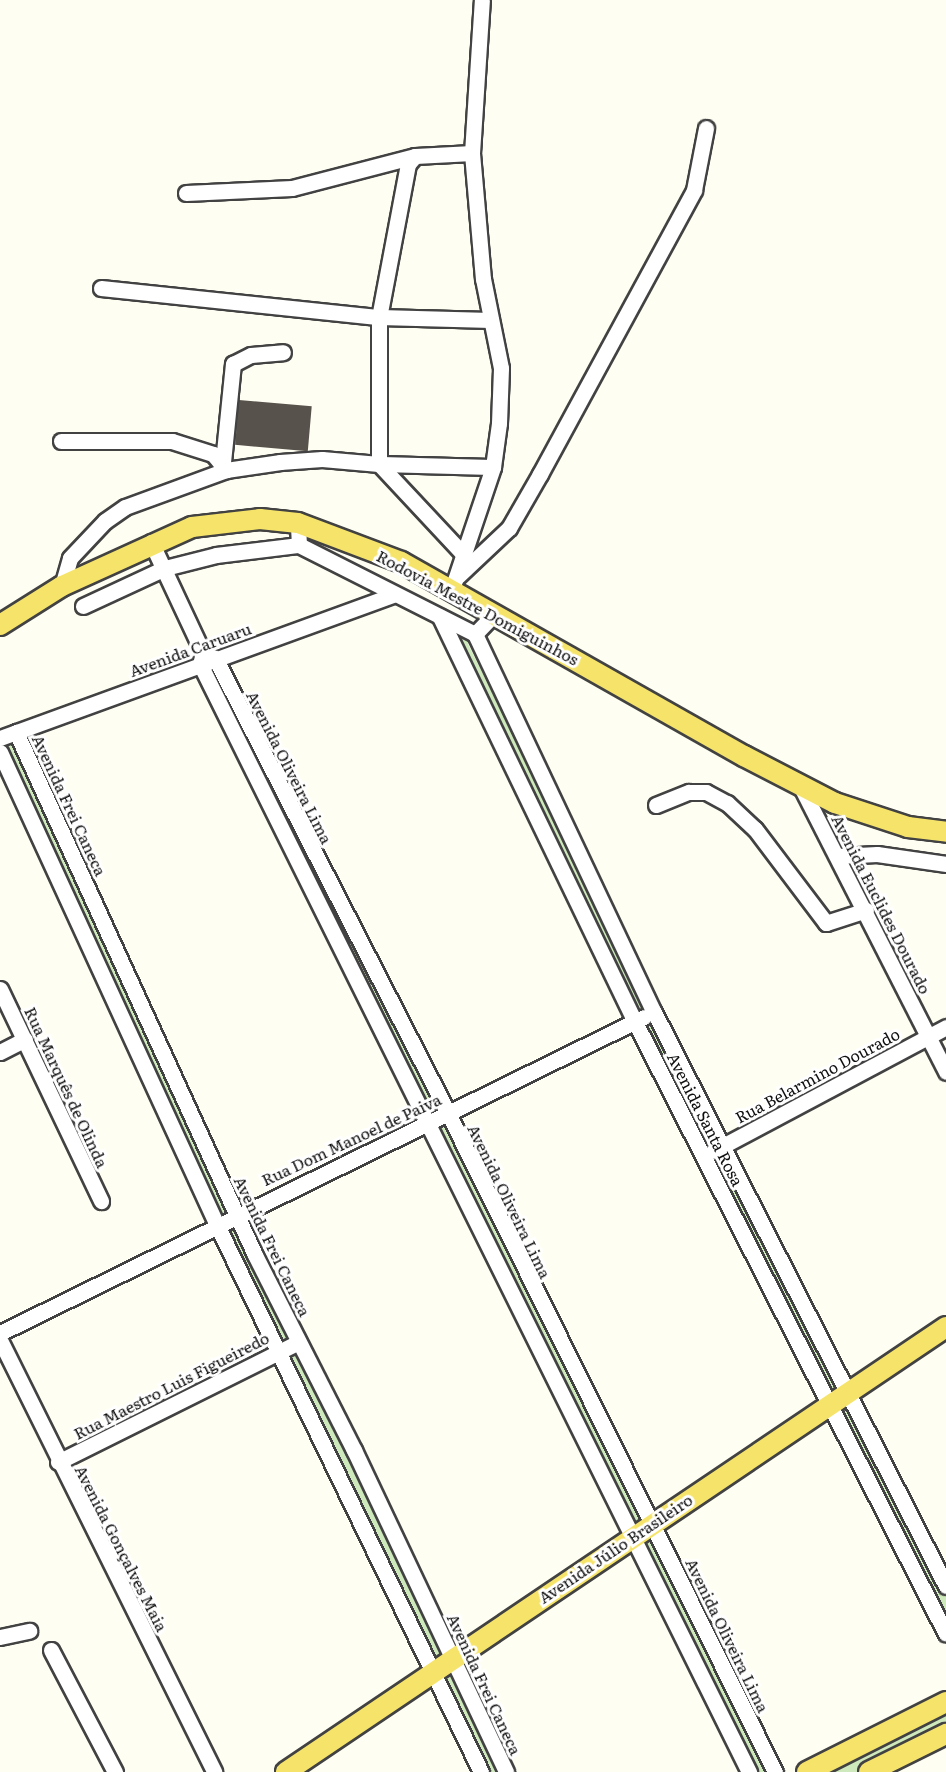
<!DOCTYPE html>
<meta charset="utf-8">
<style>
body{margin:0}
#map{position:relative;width:946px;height:1772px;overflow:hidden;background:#fffef2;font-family:Literata,serif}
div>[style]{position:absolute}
.green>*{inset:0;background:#cee9bb;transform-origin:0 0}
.building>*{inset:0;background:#58524c;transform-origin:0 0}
.roads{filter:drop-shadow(2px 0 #424242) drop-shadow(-2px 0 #424242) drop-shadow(0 2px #424242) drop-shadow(0 -2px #424242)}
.minor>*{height:15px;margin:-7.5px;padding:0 7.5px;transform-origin:7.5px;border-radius:7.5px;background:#fff}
.major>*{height:20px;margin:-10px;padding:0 10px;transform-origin:10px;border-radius:10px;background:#f6e46a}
span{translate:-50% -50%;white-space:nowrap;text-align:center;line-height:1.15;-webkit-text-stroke:6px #fff;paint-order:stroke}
.street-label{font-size:16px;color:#0f0f0f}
</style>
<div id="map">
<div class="green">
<i style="clip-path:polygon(447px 623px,473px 637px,468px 644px,649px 1010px,637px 1015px)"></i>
<i style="clip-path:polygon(209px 661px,443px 1111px,427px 1119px)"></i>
<i style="left:14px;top:735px;width:524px;height:17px;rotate:65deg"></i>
<i style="clip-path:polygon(653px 1016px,717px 1144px,707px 1151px,639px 1022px)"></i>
<i style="left:446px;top:1118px;width:452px;height:17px;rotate:63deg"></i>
<i style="clip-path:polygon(720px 1151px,844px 1388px,829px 1401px,710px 1158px)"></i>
<i style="left:234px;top:1218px;width:136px;height:14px;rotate:63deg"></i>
<i style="left:298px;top:1347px;width:339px;height:16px;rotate:64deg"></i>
<i style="clip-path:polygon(848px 1398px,946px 1581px,946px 1627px,832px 1408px)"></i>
<i style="left:651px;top:1529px;width:271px;height:18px;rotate:64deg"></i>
<i style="left:453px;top:1662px;width:121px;height:17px;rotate:66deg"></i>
<i style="clip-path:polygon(946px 1706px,946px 1728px,859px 1772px,815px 1772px)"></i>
</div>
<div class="building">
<i style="left:239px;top:400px;width:73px;height:45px;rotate:5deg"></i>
</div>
<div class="roads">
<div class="minor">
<i style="left:472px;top:153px;width:57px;rotate:177deg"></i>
<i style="left:415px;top:156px;width:11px;rotate:131deg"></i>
<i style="left:408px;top:164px;width:156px;rotate:100.7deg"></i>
<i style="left:379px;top:317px;width:147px;rotate:90deg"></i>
<i style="left:379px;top:464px;width:114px;rotate:1.5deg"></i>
<i style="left:186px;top:193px;width:106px;rotate:-2.7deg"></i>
<i style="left:292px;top:188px;width:127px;rotate:-14.6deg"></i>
<i style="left:101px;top:288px;width:280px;rotate:6deg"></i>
<i style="left:379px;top:317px;width:112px;rotate:1.5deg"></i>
<i style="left:61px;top:441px;width:111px"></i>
<i style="left:172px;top:441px;width:43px;rotate:17.6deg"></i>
<i style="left:213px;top:454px;width:21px;rotate:51deg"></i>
<i style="left:223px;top:462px;width:99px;rotate:-84.2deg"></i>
<i style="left:233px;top:364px;width:20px;rotate:-27deg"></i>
<i style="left:251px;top:355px;width:32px;rotate:-5deg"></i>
<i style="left:151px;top:542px;width:123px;rotate:64.9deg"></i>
<i style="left:203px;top:653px;width:11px;rotate:105deg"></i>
<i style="left:200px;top:664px;width:1237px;rotate:63.64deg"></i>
<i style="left:299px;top:545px;width:197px;rotate:26.8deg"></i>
<i style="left:475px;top:634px;width:29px;rotate:-46deg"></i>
<i style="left:458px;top:576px;width:70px;rotate:-43.3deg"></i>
<i style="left:509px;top:528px;width:62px;rotate:-60.1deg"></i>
<i style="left:540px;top:474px;width:323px;rotate:-61.5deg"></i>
<i style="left:694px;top:190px;width:63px;rotate:-79deg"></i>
<i style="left:62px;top:586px;width:29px;rotate:-74deg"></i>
<i style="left:70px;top:558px;width:51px;rotate:-46.6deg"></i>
<i style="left:105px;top:521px;width:24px;rotate:-35deg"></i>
<i style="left:125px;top:507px;width:108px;rotate:-20.1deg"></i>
<i style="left:226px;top:470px;width:55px;rotate:-8.4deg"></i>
<i style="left:280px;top:462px;width:42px;rotate:-4.1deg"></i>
<i style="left:322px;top:459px;width:57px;rotate:5deg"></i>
<i style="left:379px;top:464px;width:126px;rotate:46.9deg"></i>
<i style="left:452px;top:589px;width:129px;rotate:-71.4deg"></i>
<i style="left:493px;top:467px;width:44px;rotate:-82.2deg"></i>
<i style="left:499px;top:423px;width:55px;rotate:-87.9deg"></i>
<i style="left:501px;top:368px;width:91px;rotate:-101.4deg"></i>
<i style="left:483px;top:279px;width:126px;rotate:-95deg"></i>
<i style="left:472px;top:153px;width:153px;rotate:-86.3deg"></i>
<i style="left:83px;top:606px;width:90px;rotate:-24.9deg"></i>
<i style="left:165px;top:568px;width:53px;rotate:-14.3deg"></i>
<i style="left:216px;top:555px;width:84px;rotate:-6.9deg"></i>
<i style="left:299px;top:545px;width:22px;rotate:-93deg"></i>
<i style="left:440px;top:617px;width:449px;rotate:64.3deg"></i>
<i style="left:635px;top:1022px;width:686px;rotate:63.06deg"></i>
<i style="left:475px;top:634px;width:418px;rotate:64.7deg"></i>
<i style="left:654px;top:1012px;width:644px;rotate:63.04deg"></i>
<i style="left:203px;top:653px;width:13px;rotate:23deg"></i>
<i style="left:215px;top:658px;width:511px;rotate:62.88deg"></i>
<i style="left:448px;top:1113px;width:736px;rotate:63.61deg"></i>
<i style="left:16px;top:732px;width:575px;rotate:65.44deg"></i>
<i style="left:255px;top:1255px;width:219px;rotate:63.1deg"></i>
<i style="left:354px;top:1450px;width:356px;rotate:64.7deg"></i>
<i style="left:0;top:738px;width:418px;rotate:-20deg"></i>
<i style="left:0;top:752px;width:518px;rotate:65.36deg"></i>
<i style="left:216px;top:1223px;width:610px;rotate:64.23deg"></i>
<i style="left:800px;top:785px;width:322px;rotate:63deg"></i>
<i style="left:656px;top:805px;width:35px;rotate:-22deg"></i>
<i style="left:689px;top:792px;width:17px"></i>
<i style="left:706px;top:792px;width:24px;rotate:28deg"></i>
<i style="left:727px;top:803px;width:38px;rotate:43deg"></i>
<i style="left:755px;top:829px;width:118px;rotate:52.9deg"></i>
<i style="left:826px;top:923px;width:42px;rotate:-18deg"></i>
<i style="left:838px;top:856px;width:39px;rotate:-3deg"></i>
<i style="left:877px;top:854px;width:70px;rotate:8.2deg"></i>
<i style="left:0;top:989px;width:235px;rotate:64.5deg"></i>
<i style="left:0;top:1052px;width:28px;rotate:-27deg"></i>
<i style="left:713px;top:1151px;width:264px;rotate:-28deg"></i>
<i style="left:0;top:1333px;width:717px;rotate:-26.14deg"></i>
<i style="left:0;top:1340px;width:482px;rotate:63.6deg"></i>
<i style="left:58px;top:1462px;width:269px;rotate:-26.5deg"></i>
<i style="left:0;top:1637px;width:30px;rotate:-12deg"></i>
<i style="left:51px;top:1650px;width:138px;rotate:62.3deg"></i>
</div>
<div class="major">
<i style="left:0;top:625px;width:73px;rotate:-32.2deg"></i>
<i style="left:62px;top:586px;width:143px;rotate:-24.4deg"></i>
<i style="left:192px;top:527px;width:68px;rotate:-6.7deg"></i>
<i style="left:260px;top:519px;width:38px;rotate:6deg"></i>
<i style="left:298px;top:523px;width:110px;rotate:20.7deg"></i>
<i style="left:401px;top:562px;width:394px;rotate:29.5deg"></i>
<i style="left:744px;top:756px;width:102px;rotate:27.3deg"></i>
<i style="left:835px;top:803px;width:77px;rotate:18.2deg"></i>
<i style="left:908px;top:827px;width:38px;rotate:7deg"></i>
<i style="left:286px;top:1772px;width:796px;rotate:-33.99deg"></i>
<i style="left:807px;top:1772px;width:156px;rotate:-26.7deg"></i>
<i style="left:869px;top:1772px;width:86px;rotate:-26.3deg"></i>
</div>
</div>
<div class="street-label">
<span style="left:478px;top:607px;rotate:28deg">Rodovia Mestre Domiguinhos</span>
<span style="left:190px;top:649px;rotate:-20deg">Avenida Caruaru</span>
<span style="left:290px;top:767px;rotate:63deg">Avenida Oliveira Lima</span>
<span style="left:70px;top:805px;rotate:65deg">Avenida Frei Caneca</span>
<span style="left:882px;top:904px;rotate:63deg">Avenida Euclides Dourado</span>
<span style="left:817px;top:1075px;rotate:-28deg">Rua Belarmino Dourado</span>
<span style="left:67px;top:1087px;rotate:65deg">Rua Marquês de Olinda</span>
<span style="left:706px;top:1119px;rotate:63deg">Avenida Santa Rosa</span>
<span style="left:351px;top:1139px;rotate:-25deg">Rua Dom Manoel de Paiva</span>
<span style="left:510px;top:1201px;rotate:64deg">Avenida Oliveira Lima</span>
<span style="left:273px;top:1246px;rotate:64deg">Avenida Frei Caneca</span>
<span style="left:171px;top:1385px;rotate:-27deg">Rua Maestro Luis Figueiredo</span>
<span style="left:122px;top:1548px;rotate:63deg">Avenida Gonçalves Maia</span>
<span style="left:615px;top:1548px;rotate:-34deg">Avenida Júlio Brasileiro</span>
<span style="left:728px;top:1635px;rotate:64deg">Avenida Oliveira Lima</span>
<span style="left:485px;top:1684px;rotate:65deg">Avenida Frei Caneca</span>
</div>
</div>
